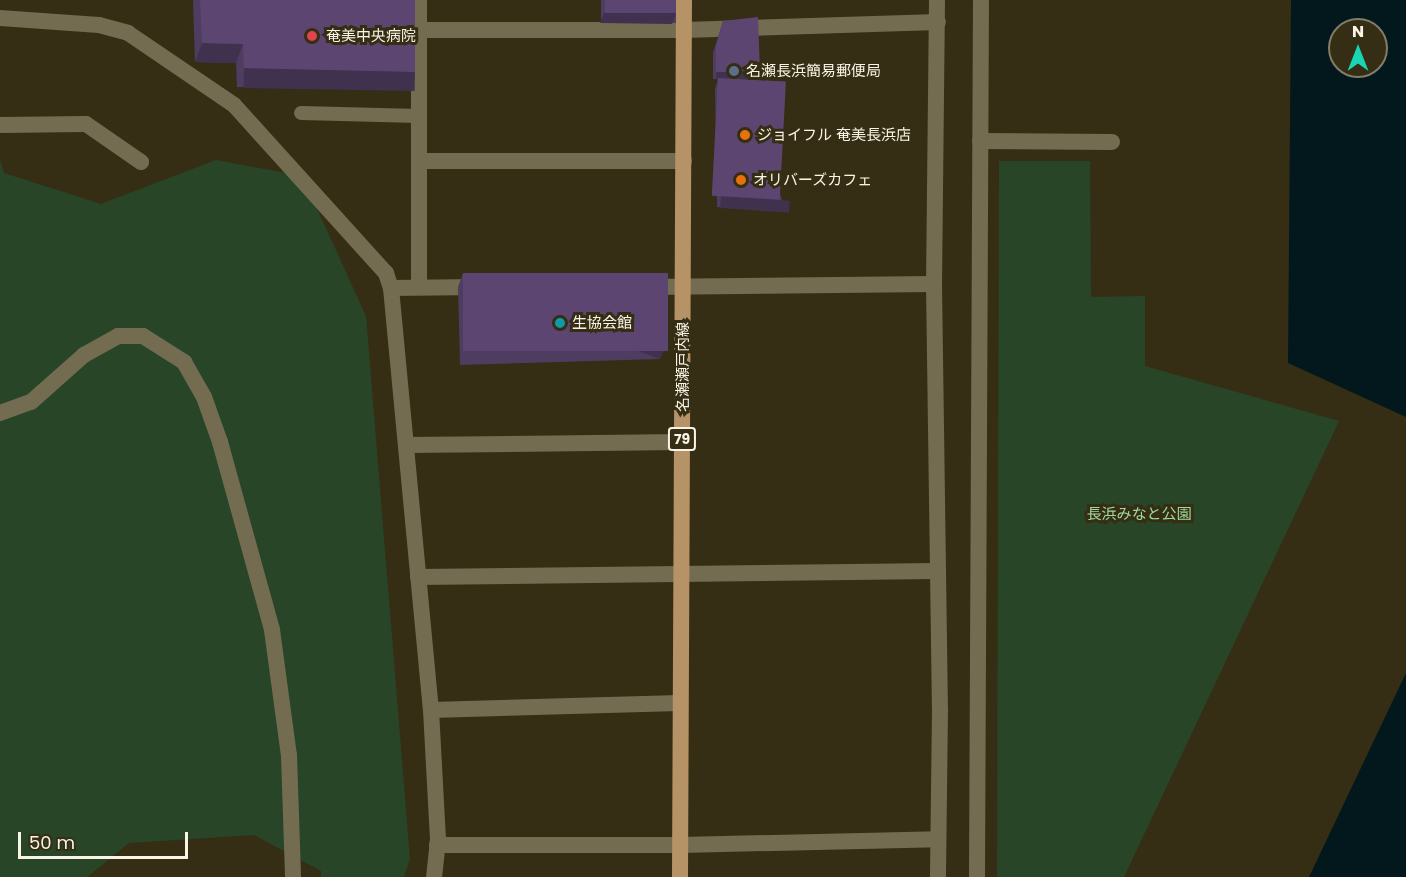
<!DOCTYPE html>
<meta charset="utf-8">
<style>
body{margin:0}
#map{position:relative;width:1406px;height:877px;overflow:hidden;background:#352e14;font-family:Poppins,"Noto Sans JP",sans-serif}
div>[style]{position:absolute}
.green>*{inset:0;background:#284627}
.water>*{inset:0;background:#03181c}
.service>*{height:14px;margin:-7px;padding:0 7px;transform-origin:7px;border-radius:7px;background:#746c51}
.minor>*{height:16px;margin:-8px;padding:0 8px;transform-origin:8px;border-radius:8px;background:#746c51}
.tertiary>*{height:16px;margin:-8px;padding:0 8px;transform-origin:8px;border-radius:8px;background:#746c51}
.primary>*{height:16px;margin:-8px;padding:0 8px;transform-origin:8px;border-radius:8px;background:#b69267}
.wall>*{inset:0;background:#4f3c61;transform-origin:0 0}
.shaded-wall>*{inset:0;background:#40314f;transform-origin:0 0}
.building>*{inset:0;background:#5c4671;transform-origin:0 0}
.dots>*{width:16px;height:16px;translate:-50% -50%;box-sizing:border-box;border:3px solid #352e14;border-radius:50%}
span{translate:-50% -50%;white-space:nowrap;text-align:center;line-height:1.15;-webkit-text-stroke:6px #352e14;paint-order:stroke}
.shield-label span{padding:2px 4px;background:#352e14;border:2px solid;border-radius:4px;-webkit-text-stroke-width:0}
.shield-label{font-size:14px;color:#f9f4e5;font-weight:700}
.poi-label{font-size:15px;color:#f9f4e5}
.left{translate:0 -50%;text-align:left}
.street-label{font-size:15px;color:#f9f4e5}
.park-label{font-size:15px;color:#9ed99b}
.north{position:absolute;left:1328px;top:18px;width:60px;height:60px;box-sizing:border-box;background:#352e14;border:2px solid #837d68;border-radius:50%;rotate:0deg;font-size:16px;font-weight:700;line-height:24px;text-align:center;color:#f9f4e5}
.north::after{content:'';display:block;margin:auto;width:21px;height:27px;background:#1ad5b2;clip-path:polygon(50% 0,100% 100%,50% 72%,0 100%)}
.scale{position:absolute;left:18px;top:832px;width:170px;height:27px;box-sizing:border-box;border:3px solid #f9f4e5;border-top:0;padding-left:8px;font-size:18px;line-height:21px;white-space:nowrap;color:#f9f4e5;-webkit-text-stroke:4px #352e14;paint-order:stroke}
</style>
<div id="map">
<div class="green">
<i style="clip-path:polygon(0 159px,4px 173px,101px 204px,216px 160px,302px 176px,366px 316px,410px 859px,404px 877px,321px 877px,321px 871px,254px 835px,129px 843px,87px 877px,0 877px)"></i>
<i style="clip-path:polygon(999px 161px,1090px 161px,1091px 297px,1145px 296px,1145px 366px,1339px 421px,1124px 877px,997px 877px)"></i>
</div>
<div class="water">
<i style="clip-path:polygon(evenodd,1291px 0,1406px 0,1406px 417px,1288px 363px,1291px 0,1340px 30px,1376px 30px,1376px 66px,1340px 66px,1340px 30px)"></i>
<i style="clip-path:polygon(1406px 673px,1406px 877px,1309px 877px)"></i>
</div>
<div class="service">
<i style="left:301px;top:113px;width:118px;rotate:1.5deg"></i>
</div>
<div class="minor">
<i style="left:937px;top:0;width:284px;rotate:90.6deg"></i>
<i style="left:934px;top:284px;width:425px;rotate:89.2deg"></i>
<i style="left:940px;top:709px;width:168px;rotate:90.7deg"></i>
<i style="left:0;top:18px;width:99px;rotate:4deg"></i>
<i style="left:99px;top:25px;width:30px;rotate:15deg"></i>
<i style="left:128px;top:33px;width:128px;rotate:34.2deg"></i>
<i style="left:234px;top:105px;width:227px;rotate:47.9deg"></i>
<i style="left:386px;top:273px;width:16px;rotate:72deg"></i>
<i style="left:391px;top:288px;width:424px;rotate:84.6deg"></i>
<i style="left:431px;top:710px;width:130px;rotate:86.9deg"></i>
<i style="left:438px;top:840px;width:37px;rotate:96deg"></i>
<i style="left:419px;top:30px;width:265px"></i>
<i style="left:684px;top:30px;width:254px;rotate:-1.8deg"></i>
<i style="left:0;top:125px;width:86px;rotate:-0.7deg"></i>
<i style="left:86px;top:124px;width:67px;rotate:34.6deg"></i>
<i style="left:419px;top:161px;width:265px"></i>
<i style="left:419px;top:286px;width:286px;rotate:-90deg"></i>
<i style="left:647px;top:287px;width:287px;rotate:-0.6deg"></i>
<i style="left:391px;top:288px;width:89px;rotate:-0.6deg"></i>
<i style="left:0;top:413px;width:33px;rotate:-20deg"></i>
<i style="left:31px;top:402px;width:71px;rotate:-41.6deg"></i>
<i style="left:84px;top:355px;width:39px;rotate:-29deg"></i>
<i style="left:118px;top:336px;width:25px"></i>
<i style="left:143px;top:336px;width:49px;rotate:32.4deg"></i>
<i style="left:184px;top:362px;width:40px;rotate:60.3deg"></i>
<i style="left:204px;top:397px;width:48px;rotate:70.4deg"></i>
<i style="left:220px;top:442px;width:195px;rotate:74.5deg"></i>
<i style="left:272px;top:630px;width:126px;rotate:82.3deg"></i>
<i style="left:289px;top:755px;width:122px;rotate:88.1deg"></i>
<i style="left:406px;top:445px;width:276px;rotate:-0.6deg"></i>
<i style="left:418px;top:577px;width:520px;rotate:-0.66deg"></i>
<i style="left:431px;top:710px;width:249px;rotate:-1.6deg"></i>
<i style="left:437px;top:845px;width:243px"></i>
<i style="left:680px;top:845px;width:258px;rotate:-1.3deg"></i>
</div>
<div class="tertiary">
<i style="left:980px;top:141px;width:132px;rotate:0.4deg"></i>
<i style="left:977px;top:877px;width:877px;rotate:-89.74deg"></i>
</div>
<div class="primary">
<i style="left:680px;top:877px;width:877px;rotate:-89.74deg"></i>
</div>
<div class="wall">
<i style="clip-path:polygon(193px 0,415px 0,408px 90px,237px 87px,236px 63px,195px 62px)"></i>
<i style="left:601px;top:0;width:75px;height:23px"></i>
<i style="clip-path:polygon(723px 21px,757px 79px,742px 79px,786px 212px,717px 207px,715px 89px,718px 79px,713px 79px,713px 53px)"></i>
<i style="clip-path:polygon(463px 273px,665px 345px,660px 359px,460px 365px,458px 287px)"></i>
</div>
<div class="shaded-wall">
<i style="clip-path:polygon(604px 13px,676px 13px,672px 24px,600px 23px)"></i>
<i style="clip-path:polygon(202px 43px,243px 44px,236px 63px,195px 62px)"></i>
<i style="left:244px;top:68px;width:171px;height:20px;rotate:1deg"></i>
<i style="left:716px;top:72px;width:44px;height:8px"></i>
<i style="left:721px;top:196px;width:69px;height:12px;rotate:4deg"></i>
<i style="left:665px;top:345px;width:15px;height:200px;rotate:110deg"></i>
</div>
<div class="building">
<i style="clip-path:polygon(200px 0,415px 0,415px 72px,244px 68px,243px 44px,202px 43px)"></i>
<i style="left:605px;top:0;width:71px;height:13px"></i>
<i style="clip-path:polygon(758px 17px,760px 72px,716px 72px,716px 46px,723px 21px)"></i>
<i style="left:718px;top:78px;width:68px;height:118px;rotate:3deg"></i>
<i style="left:463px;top:273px;width:205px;height:78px"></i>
</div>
<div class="dots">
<i style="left:312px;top:36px;background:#e0444e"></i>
<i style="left:734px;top:71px;background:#5c6f8a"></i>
<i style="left:745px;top:135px;background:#e8710a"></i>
<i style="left:741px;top:180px;background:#e8710a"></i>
<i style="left:560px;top:323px;background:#0f9aa8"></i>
</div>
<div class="shield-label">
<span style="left:682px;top:439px">79</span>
</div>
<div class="poi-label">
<span class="left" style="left:326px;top:36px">奄美中央病院</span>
<span class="left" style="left:746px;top:71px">名瀬長浜簡易郵便局</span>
<span class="left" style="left:757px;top:135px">ジョイフル 奄美長浜店</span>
<span class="left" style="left:753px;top:180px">オリバーズカフェ</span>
<span class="left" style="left:572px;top:323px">生協会館</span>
</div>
<div class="street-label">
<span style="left:683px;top:367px;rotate:-90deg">名瀬瀬戸内線</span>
</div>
<div class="park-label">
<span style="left:1139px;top:514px">長浜みなと公園</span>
</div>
<div class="north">N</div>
<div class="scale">50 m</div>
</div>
